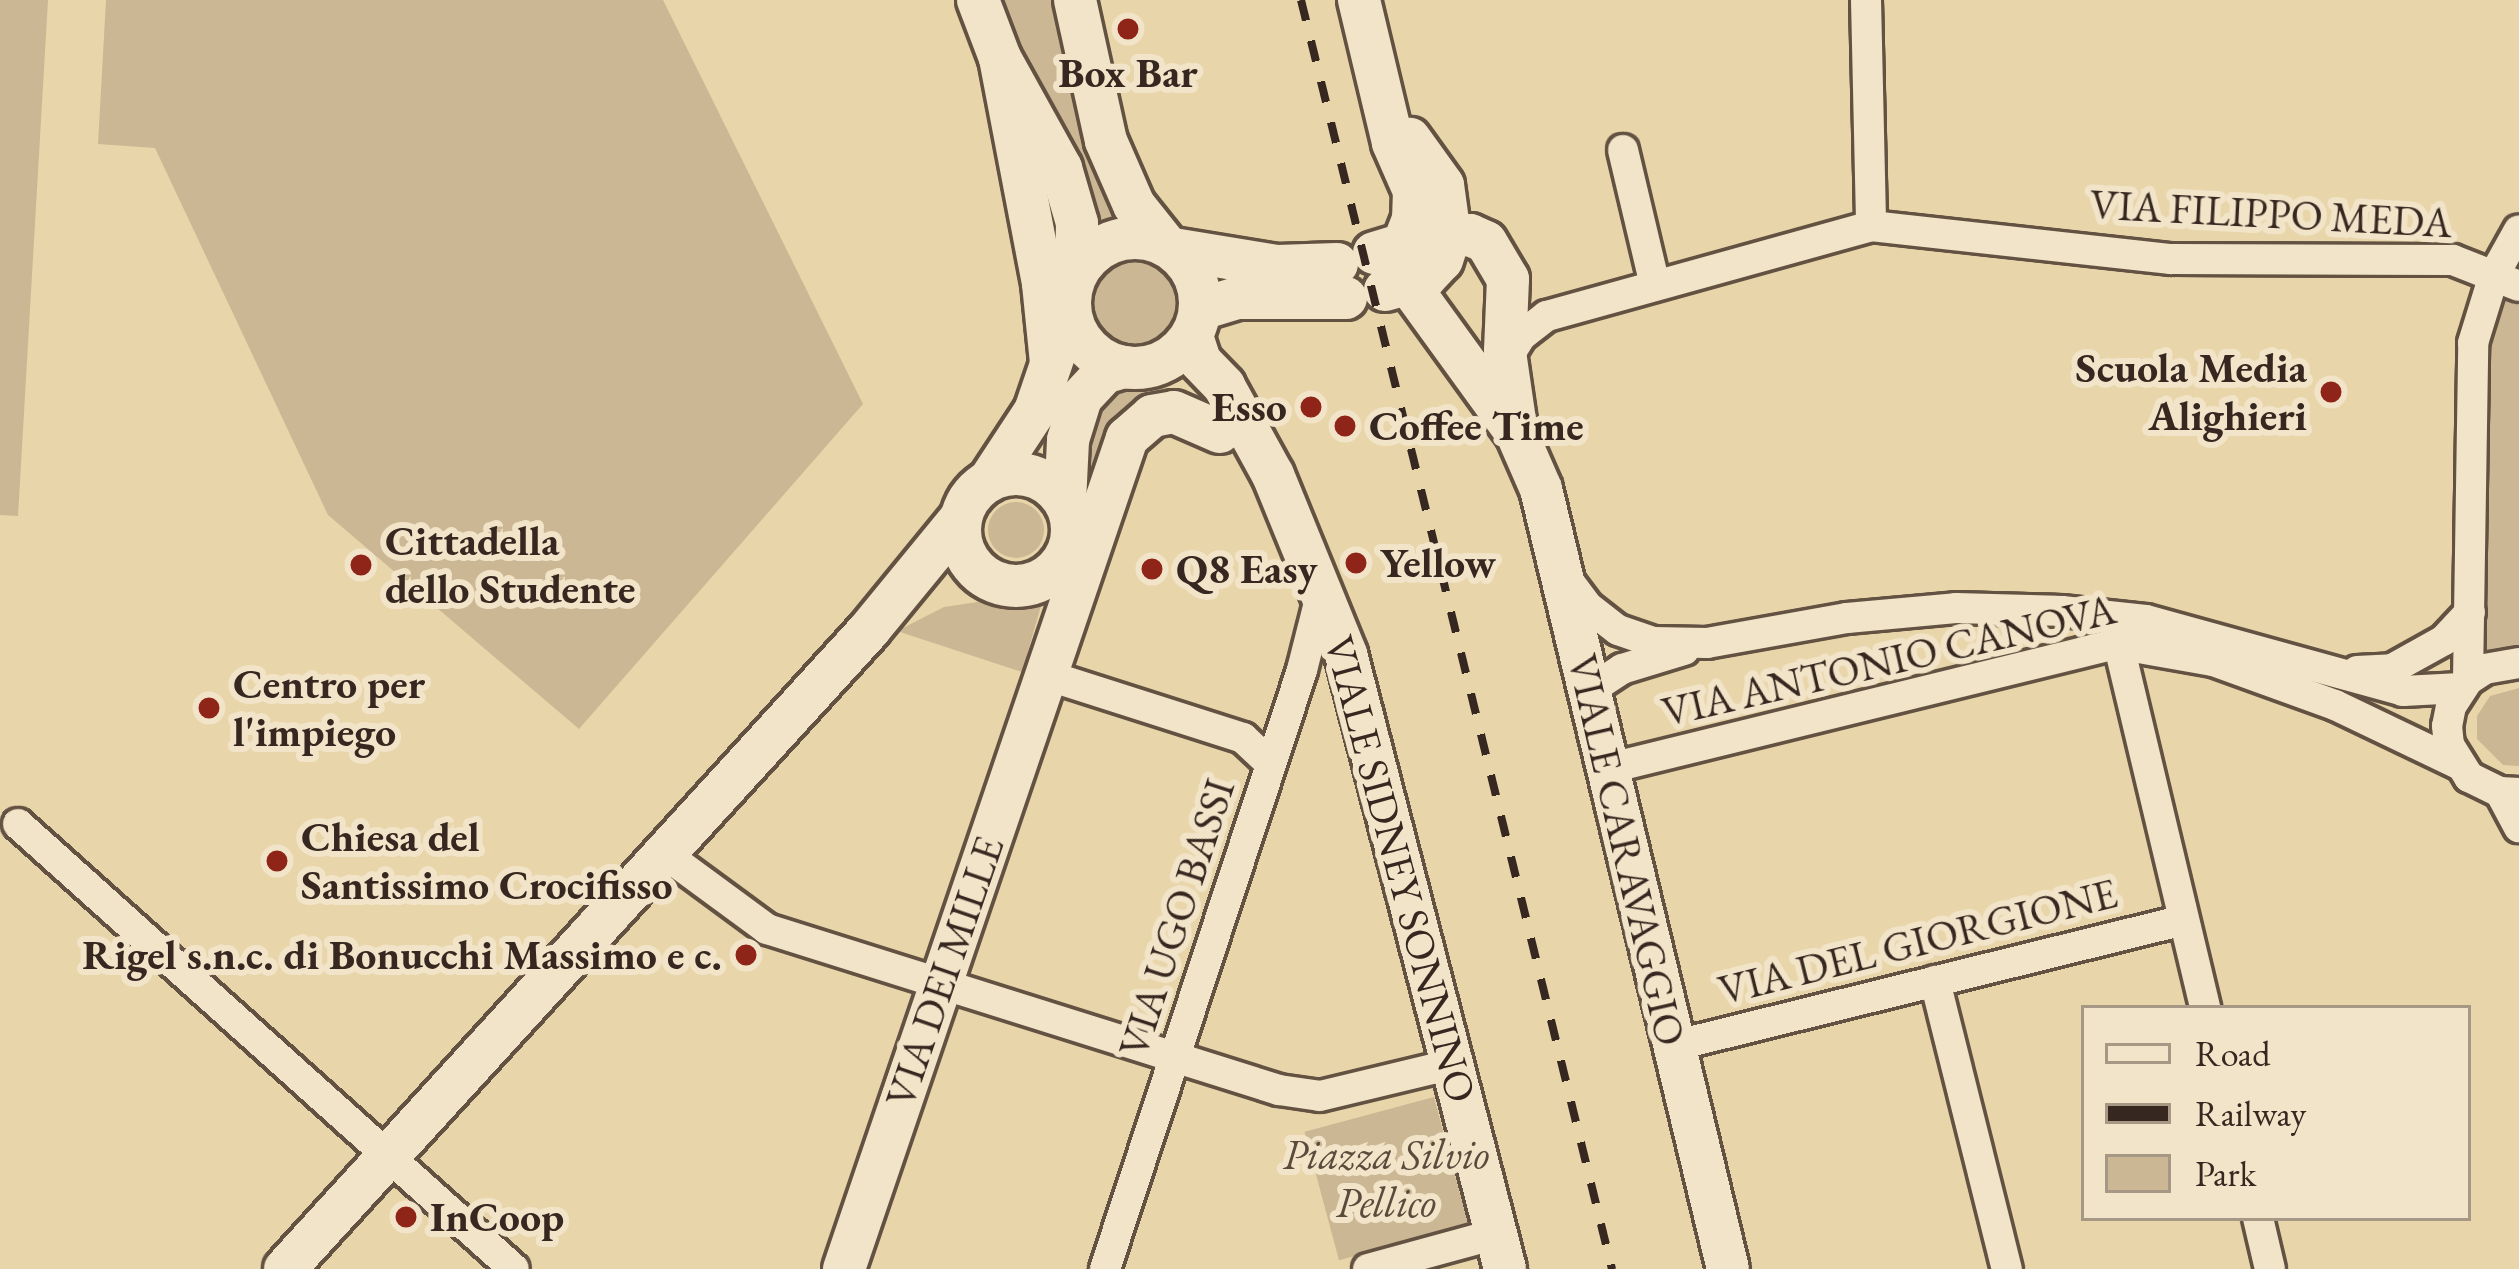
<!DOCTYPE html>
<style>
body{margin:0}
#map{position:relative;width:2519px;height:1269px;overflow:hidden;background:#e9d5aa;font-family:"EB Garamond",serif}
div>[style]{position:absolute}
.green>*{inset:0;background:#cbb793;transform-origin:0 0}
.round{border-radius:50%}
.roads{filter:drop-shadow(3px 0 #635242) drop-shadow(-3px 0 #635242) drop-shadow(0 3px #635242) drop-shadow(0 -3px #635242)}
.street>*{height:30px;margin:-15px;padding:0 15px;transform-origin:15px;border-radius:15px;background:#f1e4c8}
.secondary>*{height:42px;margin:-21px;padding:0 21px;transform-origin:21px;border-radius:21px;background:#f1e4c8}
.secondary>.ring{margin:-21px;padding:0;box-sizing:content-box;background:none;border:42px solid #f1e4c8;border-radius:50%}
.rail>*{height:8px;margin-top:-4px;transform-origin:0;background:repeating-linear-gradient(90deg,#362720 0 21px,transparent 0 42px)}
.dots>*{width:33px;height:33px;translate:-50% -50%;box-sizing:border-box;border:6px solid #f1e4c8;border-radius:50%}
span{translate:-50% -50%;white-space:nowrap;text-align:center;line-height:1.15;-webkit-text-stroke:12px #f1e4c8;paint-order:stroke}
.poi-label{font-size:42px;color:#362720;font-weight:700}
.right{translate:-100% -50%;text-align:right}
.left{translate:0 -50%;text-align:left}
.street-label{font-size:42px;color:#362720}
.park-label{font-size:42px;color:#5b4b3d;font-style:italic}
.legend{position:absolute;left:2081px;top:1005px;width:390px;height:216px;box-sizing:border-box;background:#f1e4c8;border:3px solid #a69885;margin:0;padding:15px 21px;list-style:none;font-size:36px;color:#362720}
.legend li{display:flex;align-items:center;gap:24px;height:60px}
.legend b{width:60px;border:3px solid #a69885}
</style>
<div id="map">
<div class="green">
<i style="clip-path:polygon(0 0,48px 0,18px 516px,0 515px)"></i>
<i style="clip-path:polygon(106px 0,663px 0,863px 404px,579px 729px,328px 515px,155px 148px,98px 144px)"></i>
<i style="clip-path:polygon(1000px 0,1060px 0,1121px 217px,1088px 231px,1075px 177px)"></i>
<i class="round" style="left:1091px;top:258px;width:88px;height:88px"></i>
<i style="clip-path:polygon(2507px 296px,2519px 300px,2519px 652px,2486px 655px,2486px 363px,2489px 331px,2501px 299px)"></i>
<i style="clip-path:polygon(1140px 378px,1164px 386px,1179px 399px,1085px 507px,1088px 411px,1093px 400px)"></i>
<i class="round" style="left:988px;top:502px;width:56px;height:56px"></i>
<i style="clip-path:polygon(1045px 592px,1022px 672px,897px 631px,944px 607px)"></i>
<i style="clip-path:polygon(2519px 688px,2519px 766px,2503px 765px,2477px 739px,2477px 716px,2490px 696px)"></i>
<i style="left:1434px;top:1097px;width:133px;height:134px;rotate:75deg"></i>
</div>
<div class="roads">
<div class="street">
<i style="left:1866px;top:0;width:226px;rotate:88.7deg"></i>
<i style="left:1623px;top:150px;width:139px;rotate:76.7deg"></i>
<i style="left:1506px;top:360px;width:28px;rotate:-58deg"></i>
<i style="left:1521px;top:336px;width:33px;rotate:-38deg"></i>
<i style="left:1547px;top:316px;width:336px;rotate:-15.5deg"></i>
<i style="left:1871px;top:226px;width:302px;rotate:6.3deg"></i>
<i style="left:2171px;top:259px;width:282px;rotate:0.2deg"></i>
<i style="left:2453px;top:260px;width:71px;rotate:21.5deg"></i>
<i style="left:1567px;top:579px;width:34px;rotate:53deg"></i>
<i style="left:1587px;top:606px;width:39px;rotate:38deg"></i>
<i style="left:1618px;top:630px;width:37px;rotate:19deg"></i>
<i style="left:1653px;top:642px;width:54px;rotate:1.1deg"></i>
<i style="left:1707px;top:643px;width:142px;rotate:-10.1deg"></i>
<i style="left:1847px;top:618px;width:109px;rotate:-5.2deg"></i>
<i style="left:1956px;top:608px;width:106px;rotate:1.6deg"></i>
<i style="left:2062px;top:611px;width:84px;rotate:6.1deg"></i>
<i style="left:2146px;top:620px;width:267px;rotate:15.4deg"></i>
<i style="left:2403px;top:691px;width:58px;rotate:-3deg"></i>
<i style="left:2115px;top:629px;width:390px;rotate:76.6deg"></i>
<i style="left:2519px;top:663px;width:35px;rotate:170deg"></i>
<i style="left:2485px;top:669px;width:20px;rotate:147deg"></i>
<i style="left:2468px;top:680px;width:31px;rotate:123deg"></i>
<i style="left:2451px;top:706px;width:20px;rotate:101deg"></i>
<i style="left:2447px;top:726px;width:19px;rotate:84deg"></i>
<i style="left:2449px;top:745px;width:38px;rotate:58deg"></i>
<i style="left:2469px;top:777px;width:34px;rotate:26deg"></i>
<i style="left:2500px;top:792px;width:19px;rotate:3deg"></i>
<i style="left:2357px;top:671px;width:35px;rotate:-3deg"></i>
<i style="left:2392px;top:669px;width:60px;rotate:-29.1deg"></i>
<i style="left:2444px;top:640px;width:38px;rotate:-47deg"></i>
<i style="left:1046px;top:675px;width:207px;rotate:17.7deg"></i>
<i style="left:1243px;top:738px;width:38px;rotate:43deg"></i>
<i style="left:2468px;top:680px;width:337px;rotate:-89.1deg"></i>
<i style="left:2473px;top:343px;width:71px;rotate:-72.8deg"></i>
<i style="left:2494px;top:275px;width:51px;rotate:-60.9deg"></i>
<i style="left:1587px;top:692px;width:42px;rotate:-33.3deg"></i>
<i style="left:1622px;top:669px;width:65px;rotate:-17deg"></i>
<i style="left:1606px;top:769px;width:525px;rotate:-13.77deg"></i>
<i style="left:2116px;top:644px;width:98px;rotate:9.9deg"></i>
<i style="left:2213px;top:661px;width:130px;rotate:19.8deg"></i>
<i style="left:2335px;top:705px;width:136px;rotate:25.6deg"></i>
<i style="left:2500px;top:792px;width:40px;rotate:62deg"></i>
<i style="left:18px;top:824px;width:666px;rotate:41.9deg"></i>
<i style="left:665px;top:854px;width:127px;rotate:36.3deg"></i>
<i style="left:767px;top:929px;width:537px;rotate:17.46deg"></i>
<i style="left:1279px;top:1090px;width:41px;rotate:8.3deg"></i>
<i style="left:1320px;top:1096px;width:137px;rotate:-13.5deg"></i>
<i style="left:1935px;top:981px;width:297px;rotate:76deg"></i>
<i style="left:1673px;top:1046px;width:526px;rotate:-13.85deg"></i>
<i style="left:2258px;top:1218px;width:52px;rotate:76.8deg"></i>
<i style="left:1105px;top:1269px;width:631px;rotate:-71.79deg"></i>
<i style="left:1302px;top:670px;width:81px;rotate:-75.8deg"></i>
<i style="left:1368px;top:1269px;width:133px;rotate:-15.3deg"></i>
</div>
<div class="secondary">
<i style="left:978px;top:0;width:62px;rotate:69.2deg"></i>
<i style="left:1000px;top:58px;width:126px;rotate:61deg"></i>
<i style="left:1061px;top:168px;width:57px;rotate:73.8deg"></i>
<i style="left:1077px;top:223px;width:50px;rotate:91.1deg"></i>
<i style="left:1075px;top:0;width:144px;rotate:77.6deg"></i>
<i style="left:1106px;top:141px;width:70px;rotate:66.4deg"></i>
<i style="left:1134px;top:205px;width:50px;rotate:51.5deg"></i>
<i style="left:1359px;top:0;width:147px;rotate:76.6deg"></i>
<i style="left:1393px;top:143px;width:52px;rotate:66.4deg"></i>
<i style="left:1414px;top:191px;width:28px;rotate:92deg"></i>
<i style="left:1413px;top:219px;width:28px;rotate:111deg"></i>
<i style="left:1000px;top:58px;width:230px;rotate:79.2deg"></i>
<i style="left:1043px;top:284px;width:79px;rotate:84.2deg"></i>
<i class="ring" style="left:1070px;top:238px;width:88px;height:88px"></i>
<i style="left:1173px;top:249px;width:105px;rotate:9.3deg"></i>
<i style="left:1277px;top:266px;width:60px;rotate:-1.9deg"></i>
<i style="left:1374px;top:253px;width:55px;rotate:-16.8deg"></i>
<i style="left:1427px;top:237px;width:43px;rotate:-2.7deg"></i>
<i style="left:1470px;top:235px;width:17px;rotate:24deg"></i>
<i style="left:1486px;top:242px;width:43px;rotate:59.3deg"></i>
<i style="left:1508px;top:279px;width:73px;rotate:92.4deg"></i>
<i style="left:1505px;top:352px;width:76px;rotate:81.7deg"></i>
<i style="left:1409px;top:285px;width:184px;rotate:54.1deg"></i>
<i style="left:1517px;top:434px;width:60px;rotate:66.4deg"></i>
<i style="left:1541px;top:489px;width:802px;rotate:76.52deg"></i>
<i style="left:1385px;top:290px;width:41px;rotate:-15.8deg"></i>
<i style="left:1424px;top:279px;width:26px;rotate:-47deg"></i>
<i style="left:1442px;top:260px;width:25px;rotate:-72deg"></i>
<i style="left:1450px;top:236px;width:51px;rotate:-97.8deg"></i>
<i style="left:1443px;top:185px;width:57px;rotate:-125.7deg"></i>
<i style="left:1201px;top:309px;width:39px;rotate:-17deg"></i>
<i style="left:1238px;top:298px;width:108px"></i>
<i style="left:1192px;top:336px;width:26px;rotate:72deg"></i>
<i style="left:1200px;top:361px;width:35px;rotate:46deg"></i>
<i style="left:1224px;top:386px;width:102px;rotate:61.2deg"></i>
<i style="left:1273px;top:475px;width:193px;rotate:67.8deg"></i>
<i style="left:1346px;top:654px;width:635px;rotate:75.5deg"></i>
<i class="ring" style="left:960px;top:474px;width:70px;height:70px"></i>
<i style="left:989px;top:481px;width:84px;rotate:-56.7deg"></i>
<i style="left:1035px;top:411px;width:77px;rotate:-71.1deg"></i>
<i style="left:1065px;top:502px;width:62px;rotate:-87.2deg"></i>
<i style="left:1068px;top:440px;width:44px;rotate:-72.8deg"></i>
<i style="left:1081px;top:398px;width:34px;rotate:-47deg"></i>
<i style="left:1104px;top:373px;width:21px;rotate:-17deg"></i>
<i style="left:285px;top:1269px;width:866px;rotate:-47.57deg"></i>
<i style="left:869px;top:630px;width:145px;rotate:-50.6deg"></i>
<i style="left:844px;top:1269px;width:878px;rotate:-71.19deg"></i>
<i style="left:1127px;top:438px;width:33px;rotate:-41deg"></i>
<i style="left:1152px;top:416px;width:22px;rotate:-10deg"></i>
<i style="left:1174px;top:412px;width:50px;rotate:23.5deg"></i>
</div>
</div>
<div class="rail">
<i style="left:1301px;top:0;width:1307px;rotate:76.23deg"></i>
</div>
<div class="dots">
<i style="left:1128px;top:29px;background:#8f2418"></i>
<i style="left:2331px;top:392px;background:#8f2418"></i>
<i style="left:1311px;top:407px;background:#8f2418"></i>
<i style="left:1345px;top:426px;background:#8f2418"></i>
<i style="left:1356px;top:563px;background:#8f2418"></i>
<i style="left:361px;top:565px;background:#8f2418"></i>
<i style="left:1152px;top:569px;background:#8f2418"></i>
<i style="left:209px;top:708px;background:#8f2418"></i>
<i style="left:277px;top:861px;background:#8f2418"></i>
<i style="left:746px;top:955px;background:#8f2418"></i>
<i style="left:406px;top:1217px;background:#8f2418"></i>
</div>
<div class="poi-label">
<span style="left:1128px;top:73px">Box Bar</span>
<span class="right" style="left:2307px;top:392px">Scuola Media<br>Alighieri</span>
<span class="right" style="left:1287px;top:407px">Esso</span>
<span class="left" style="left:1369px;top:426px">Coffee Time</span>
<span class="left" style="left:385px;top:565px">Cittadella<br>dello Studente</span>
<span class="left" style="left:1380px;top:563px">Yellow</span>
<span class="left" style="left:1176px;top:569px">Q8 Easy</span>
<span class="left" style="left:233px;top:708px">Centro per<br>l'impiego</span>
<span class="left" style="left:301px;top:861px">Chiesa del<br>Santissimo Crocifisso</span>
<span class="right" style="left:722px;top:955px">Rigel s.n.c. di Bonucchi Massimo e c.</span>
<span class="left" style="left:430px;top:1217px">InCoop</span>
</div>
<div class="street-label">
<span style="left:2271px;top:214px;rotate:3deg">VIA FILIPPO MEDA</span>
<span style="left:1889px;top:661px;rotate:-13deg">VIA ANTONIO CANOVA</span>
<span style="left:1626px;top:850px;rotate:77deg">VIALE CARAVAGGIO</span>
<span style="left:1400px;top:869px;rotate:75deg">VIALE SIDNEY SONNINO</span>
<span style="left:1177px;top:918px;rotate:-72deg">VIA UGO BASSI</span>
<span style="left:1918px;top:942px;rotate:-14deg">VIA DEL GIORGIONE</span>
<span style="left:945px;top:972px;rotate:-71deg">VIA DEI MILLE</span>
</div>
<div class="park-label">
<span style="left:1386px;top:1179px">Piazza Silvio<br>Pellico</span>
</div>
<ul class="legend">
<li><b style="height:15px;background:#f1e4c8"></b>Road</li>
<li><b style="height:15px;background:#362720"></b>Railway</li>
<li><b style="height:33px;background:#cbb793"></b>Park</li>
</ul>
</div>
